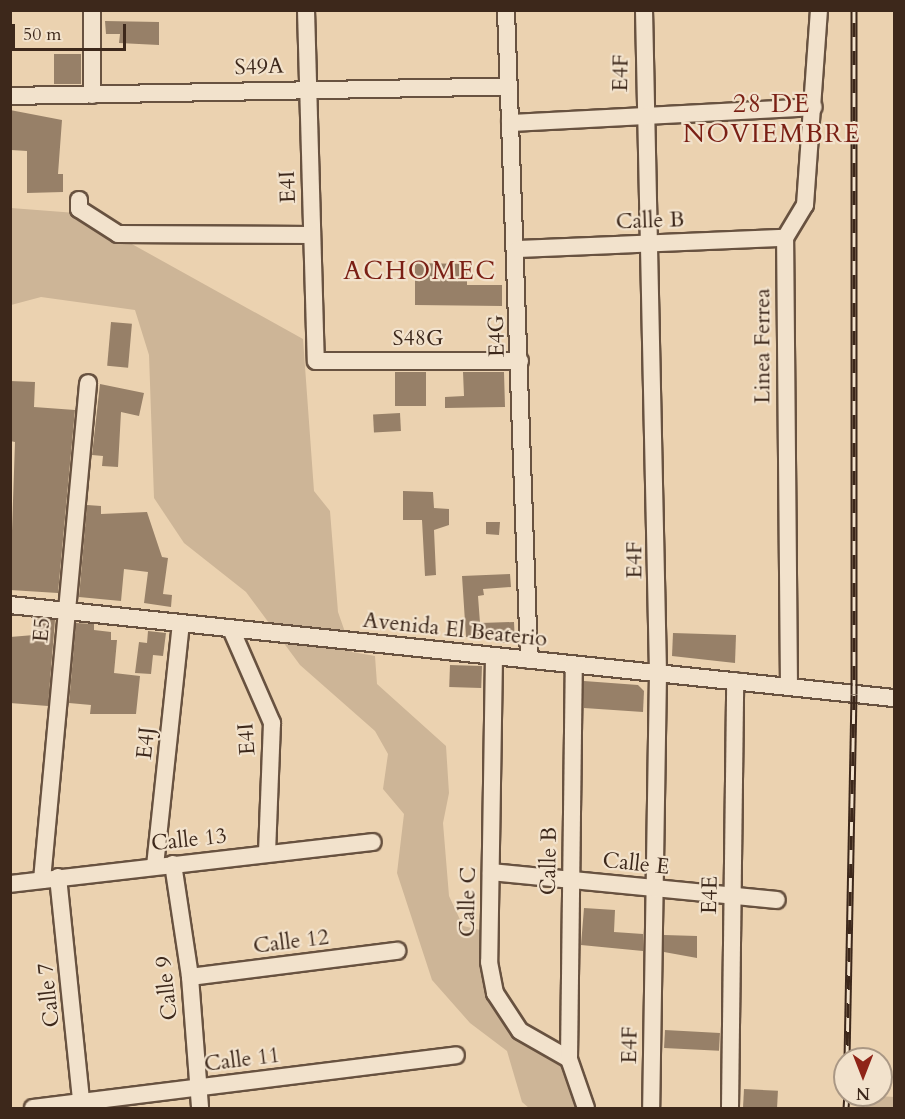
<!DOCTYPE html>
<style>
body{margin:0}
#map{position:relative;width:905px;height:1119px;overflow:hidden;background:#ebd2b0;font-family:Cardo,serif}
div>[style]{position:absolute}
.green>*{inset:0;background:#cdb597}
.building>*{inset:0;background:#978068;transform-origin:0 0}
.roads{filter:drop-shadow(2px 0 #685240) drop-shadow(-2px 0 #685240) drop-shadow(0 2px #685240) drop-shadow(0 -2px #685240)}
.minor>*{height:16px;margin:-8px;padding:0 8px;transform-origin:8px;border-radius:8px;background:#f2e2cc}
.rail>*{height:7px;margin-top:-3.5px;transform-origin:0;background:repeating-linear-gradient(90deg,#f2e2cc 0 14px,#3d281b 0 28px);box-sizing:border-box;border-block:2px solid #3d281b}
span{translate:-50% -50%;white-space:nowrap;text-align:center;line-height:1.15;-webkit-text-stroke:4.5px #f2e2cc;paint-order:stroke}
.street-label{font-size:22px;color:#3d281b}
.quarter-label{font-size:26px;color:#7a1f14;letter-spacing:1.5px}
.frame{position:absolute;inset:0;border:12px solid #3d281b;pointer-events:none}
.north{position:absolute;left:833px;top:1047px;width:60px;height:60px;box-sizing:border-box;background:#f2e2cc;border:2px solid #aa9885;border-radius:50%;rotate:180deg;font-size:16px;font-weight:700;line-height:24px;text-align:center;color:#3d281b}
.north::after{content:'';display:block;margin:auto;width:21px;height:27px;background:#8f2418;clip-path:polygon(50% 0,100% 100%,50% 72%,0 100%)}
.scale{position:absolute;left:12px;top:24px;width:114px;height:27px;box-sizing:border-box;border:3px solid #3d281b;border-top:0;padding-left:8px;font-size:18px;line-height:21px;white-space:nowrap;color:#3d281b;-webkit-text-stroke:4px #f2e2cc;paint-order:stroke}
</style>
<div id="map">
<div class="green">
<i style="clip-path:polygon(11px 208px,76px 213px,303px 339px,314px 491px,330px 511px,338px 612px,352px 652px,375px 656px,377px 684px,446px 746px,449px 793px,443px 823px,449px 896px,463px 926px,480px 930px,488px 996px,500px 1017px,515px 1035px,566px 1067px,579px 1108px,529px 1108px,522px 1102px,507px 1051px,470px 1023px,432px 980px,397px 873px,404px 814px,383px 789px,388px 754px,375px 731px,300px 665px,246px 592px,184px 543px,154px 498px,149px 355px,135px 310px,41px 297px,11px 305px)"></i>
<i style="clip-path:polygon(866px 1095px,894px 1097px,894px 1108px,866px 1108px)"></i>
</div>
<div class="building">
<i style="clip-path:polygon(105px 21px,159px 22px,159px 45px,119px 43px,120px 34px,106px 34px)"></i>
<i style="left:81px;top:54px;width:30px;height:27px;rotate:90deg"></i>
<i style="clip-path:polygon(10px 110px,62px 120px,58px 174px,63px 174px,63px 192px,27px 193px,27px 151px,11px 150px)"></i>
<i style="clip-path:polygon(415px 263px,467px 264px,467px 285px,502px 285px,502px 306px,415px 305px)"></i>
<i style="left:111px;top:322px;width:21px;height:44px;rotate:5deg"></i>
<i style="left:395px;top:372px;width:31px;height:34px"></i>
<i style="clip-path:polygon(463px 372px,504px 372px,505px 407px,445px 408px,445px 397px,464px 396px)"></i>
<i style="clip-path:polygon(10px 381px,35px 382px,34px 407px,75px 410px,58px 593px,10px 590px,15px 442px,10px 441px)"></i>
<i style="clip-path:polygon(100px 384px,144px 393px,139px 416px,121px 412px,118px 467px,102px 466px,103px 456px,92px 455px)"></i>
<i style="left:400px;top:413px;width:18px;height:27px;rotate:87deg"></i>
<i style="clip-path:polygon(403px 491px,433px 492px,434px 508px,449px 509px,449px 525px,434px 530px,436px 575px,425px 576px,422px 520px,403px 520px)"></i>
<i style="clip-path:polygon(87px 505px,101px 506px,101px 514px,147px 512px,162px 557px,168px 558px,163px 594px,172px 595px,171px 607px,144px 603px,148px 572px,124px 569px,121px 601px,79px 597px)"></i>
<i style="clip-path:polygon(486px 522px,500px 522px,499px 535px,486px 534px)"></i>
<i style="clip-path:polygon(510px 574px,511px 587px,483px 589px,484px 595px,478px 596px,480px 623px,514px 622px,515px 643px,497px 643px,497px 635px,466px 637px,462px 576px)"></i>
<i style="clip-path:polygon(36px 618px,55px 620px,48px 706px,10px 703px,10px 637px,34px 635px)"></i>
<i style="clip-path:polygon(76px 623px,94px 624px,94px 630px,111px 632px,111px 640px,117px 640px,114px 673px,140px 676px,136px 714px,90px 714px,91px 705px,69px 703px)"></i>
<i style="clip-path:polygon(148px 631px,166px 633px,163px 656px,153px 655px,151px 674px,135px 673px,139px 642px,147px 643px)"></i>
<i style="clip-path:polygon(673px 633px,736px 635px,735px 663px,672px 656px)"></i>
<i style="left:450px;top:665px;width:32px;height:22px;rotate:2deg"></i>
<i style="clip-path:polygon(584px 681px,638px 685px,644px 691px,643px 712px,584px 708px)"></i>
<i style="clip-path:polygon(584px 908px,615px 910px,614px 932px,643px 934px,643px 951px,581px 945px)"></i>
<i style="clip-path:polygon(664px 935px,697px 936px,697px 958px,664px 952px)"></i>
<i style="left:665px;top:1030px;width:55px;height:18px;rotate:3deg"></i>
<i style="left:744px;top:1089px;width:34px;height:18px;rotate:3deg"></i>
</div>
<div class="roads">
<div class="minor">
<i style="left:306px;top:10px;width:351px;rotate:88.4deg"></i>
<i style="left:316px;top:361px;width:204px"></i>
<i style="left:506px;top:10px;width:650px;rotate:87.97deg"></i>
<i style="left:644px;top:10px;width:663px;rotate:88.79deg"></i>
<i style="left:658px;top:673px;width:435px;rotate:90.9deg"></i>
<i style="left:92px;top:95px;width:85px;rotate:-90deg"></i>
<i style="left:10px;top:96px;width:499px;rotate:-1.1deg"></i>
<i style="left:510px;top:123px;width:304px;rotate:-3deg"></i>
<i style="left:79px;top:200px;width:9px;rotate:90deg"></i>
<i style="left:79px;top:209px;width:46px;rotate:32.7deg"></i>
<i style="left:118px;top:234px;width:194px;rotate:0.3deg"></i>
<i style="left:518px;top:249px;width:267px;rotate:-2.4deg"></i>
<i style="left:10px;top:605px;width:889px;rotate:6.01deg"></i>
<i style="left:231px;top:629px;width:103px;rotate:66.4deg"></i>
<i style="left:272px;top:723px;width:130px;rotate:92.2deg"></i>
<i style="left:494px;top:656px;width:306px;rotate:90.9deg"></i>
<i style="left:489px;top:962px;width:32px;rotate:79deg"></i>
<i style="left:495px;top:993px;width:45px;rotate:56.7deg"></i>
<i style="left:520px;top:1031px;width:56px;rotate:29.7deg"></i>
<i style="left:569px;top:1059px;width:52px;rotate:70.9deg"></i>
<i style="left:789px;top:687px;width:449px;rotate:-90.5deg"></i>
<i style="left:785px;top:238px;width:39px;rotate:-59deg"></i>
<i style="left:805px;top:205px;width:196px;rotate:-85.9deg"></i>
<i style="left:173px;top:864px;width:114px;rotate:81.4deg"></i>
<i style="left:190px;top:977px;width:131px;rotate:85.6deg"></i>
<i style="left:155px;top:866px;width:243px;rotate:-83.9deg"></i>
<i style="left:491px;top:872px;width:287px;rotate:5.6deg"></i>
<i style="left:58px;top:877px;width:232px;rotate:84.1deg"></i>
<i style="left:42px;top:880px;width:499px;rotate:-84.7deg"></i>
<i style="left:10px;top:884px;width:365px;rotate:-6.6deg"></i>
<i style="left:190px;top:977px;width:209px;rotate:-7.2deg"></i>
<i style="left:569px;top:1059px;width:394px;rotate:-89.3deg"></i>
<i style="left:33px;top:1108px;width:426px;rotate:-7.1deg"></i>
<i style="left:730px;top:1108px;width:427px;rotate:-89.3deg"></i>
</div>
</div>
<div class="rail">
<i style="left:847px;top:1059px;width:365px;rotate:-88.9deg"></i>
<i style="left:854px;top:694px;width:684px;rotate:-90deg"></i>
<i style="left:846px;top:1108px;width:13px;rotate:-86deg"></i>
</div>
<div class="street-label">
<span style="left:259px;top:67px;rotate:-2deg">S49A</span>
<span style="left:621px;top:73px;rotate:-89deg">E4F</span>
<span style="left:288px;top:187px;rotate:-92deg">E4I</span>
<span style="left:650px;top:221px;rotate:-2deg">Calle B</span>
<span style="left:497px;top:336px;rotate:-91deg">E4G</span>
<span style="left:418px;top:339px">S48G</span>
<span style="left:763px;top:346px;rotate:-90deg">Linea Ferrea</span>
<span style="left:635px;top:560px;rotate:-90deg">E4F</span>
<span style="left:42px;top:630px;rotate:-85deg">E5</span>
<span style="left:455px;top:630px;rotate:6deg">Avenida El Beaterio</span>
<span style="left:247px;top:739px;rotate:-94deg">E4I</span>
<span style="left:146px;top:743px;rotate:-84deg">E4J</span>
<span style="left:189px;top:840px;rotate:-6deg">Calle 13</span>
<span style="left:549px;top:861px;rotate:-89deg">Calle B</span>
<span style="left:636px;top:864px;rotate:6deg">Calle E</span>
<span style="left:710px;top:895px;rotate:-89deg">E4E</span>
<span style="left:468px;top:902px;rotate:-89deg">Calle C</span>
<span style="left:291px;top:942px;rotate:-7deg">Calle 12</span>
<span style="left:167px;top:988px;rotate:-96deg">Calle 9</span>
<span style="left:49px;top:995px;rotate:-96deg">Calle 7</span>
<span style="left:630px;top:1045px;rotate:-89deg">E4F</span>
<span style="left:242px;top:1060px;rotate:-7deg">Calle 11</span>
</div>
<div class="quarter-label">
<span style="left:772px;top:119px">28 DE<br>NOVIEMBRE</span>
<span style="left:420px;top:271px">ACHOMEC</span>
</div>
<div class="frame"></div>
<div class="north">N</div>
<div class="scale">50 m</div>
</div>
